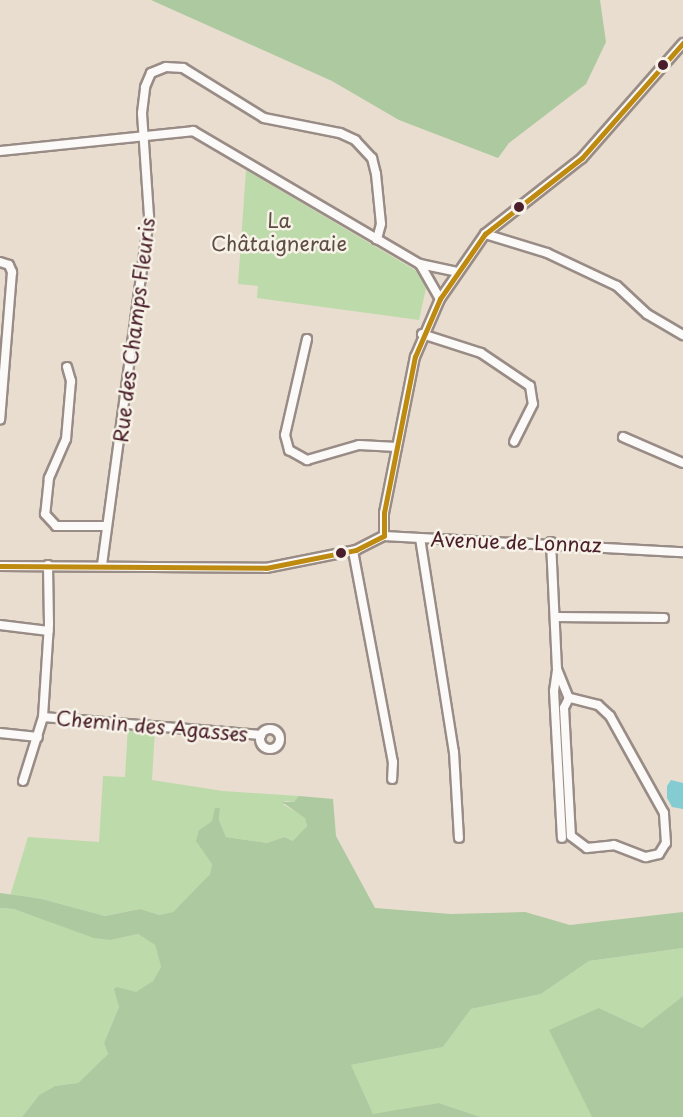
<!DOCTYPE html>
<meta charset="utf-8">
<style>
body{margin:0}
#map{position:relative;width:683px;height:1117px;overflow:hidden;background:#e9ddcf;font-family:"Playpen Sans",sans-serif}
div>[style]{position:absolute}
.green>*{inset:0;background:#bddaaa}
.forest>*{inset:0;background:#acc99f}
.water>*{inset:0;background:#84ccd1}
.roads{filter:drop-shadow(2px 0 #998c86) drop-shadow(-2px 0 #998c86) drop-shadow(0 2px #998c86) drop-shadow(0 -2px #998c86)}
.minor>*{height:8px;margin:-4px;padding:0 4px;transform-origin:4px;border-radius:4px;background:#fcfaf8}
.minor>.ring{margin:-4px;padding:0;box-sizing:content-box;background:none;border:8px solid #fcfaf8;border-radius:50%}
.bus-1>*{height:4.5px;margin:-2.25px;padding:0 2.25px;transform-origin:2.25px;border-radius:2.25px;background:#be8a0f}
.dots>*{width:16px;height:16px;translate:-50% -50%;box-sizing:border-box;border:3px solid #f7f3e8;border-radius:50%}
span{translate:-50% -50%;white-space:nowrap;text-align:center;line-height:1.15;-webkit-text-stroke:5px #f7f3e8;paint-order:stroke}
.park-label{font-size:20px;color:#5e4d43}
.street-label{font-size:20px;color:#4a1f2b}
</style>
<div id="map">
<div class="green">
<i style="clip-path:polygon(246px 170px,420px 273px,426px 288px,419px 320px,257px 298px,258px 286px,238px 284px)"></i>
<i style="clip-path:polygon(128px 726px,155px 728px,152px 780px,223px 791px,299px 796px,294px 802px,285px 801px,284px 805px,305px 817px,307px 825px,300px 837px,293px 841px,284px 837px,267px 843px,226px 837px,219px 820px,220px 808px,212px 821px,199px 830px,212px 864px,210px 874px,173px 912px,159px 915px,140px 909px,105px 916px,42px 899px,10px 896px,28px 837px,99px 842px,103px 776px,125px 777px)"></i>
<i style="clip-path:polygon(0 908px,14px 909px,111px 940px,138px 934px,155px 945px,161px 967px,153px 981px,136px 993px,117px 987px,119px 1007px,104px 1043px,108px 1054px,78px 1083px,55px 1086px,39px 1095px,22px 1117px,0 1117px)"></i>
<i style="clip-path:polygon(683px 948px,683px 996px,642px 1028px,599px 1008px,592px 1117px,481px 1117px,437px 1103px,373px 1115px,351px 1065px,443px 1047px,471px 1009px,541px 994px,589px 961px)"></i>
</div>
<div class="forest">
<i style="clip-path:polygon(151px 0,600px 0,606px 42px,586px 84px,509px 143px,498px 158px,399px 120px,332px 81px)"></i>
<i style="clip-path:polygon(299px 796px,333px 799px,336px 836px,375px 908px,451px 914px,525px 912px,570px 925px,683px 912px,683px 948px,589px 961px,541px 994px,471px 1009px,443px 1047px,351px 1065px,373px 1114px,438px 1103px,481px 1117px,22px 1117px,39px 1095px,55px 1086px,78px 1083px,108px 1054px,104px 1043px,119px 1007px,114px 989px,117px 987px,136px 992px,153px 981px,161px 967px,155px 945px,138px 934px,111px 940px,94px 938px,14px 909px,0 908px,0 893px,42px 899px,105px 916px,140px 909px,159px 915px,173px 912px,210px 874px,212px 864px,196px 841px,199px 830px,212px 821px,215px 808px,220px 808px,219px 820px,226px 837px,267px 843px,284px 837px,293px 841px,307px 826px,305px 818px,282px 802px,294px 802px)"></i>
<i style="clip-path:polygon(683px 996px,683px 1117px,592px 1117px,549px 1030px,599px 1008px,642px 1028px)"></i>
</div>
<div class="water">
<i style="clip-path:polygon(671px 780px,683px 783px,683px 809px,672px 807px,667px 798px,667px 786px)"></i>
</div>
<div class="roads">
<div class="minor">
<i style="left:0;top:151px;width:194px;rotate:-5.9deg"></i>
<i style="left:193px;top:131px;width:263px;rotate:30.4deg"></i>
<i style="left:420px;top:264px;width:38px;rotate:12deg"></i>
<i style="left:485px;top:234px;width:65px;rotate:17deg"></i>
<i style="left:547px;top:253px;width:77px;rotate:25.2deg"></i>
<i style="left:617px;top:286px;width:41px;rotate:43deg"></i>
<i style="left:647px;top:314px;width:42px;rotate:30.3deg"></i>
<i style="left:0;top:262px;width:9px;rotate:18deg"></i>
<i style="left:9px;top:265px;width:8px;rotate:67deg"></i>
<i style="left:12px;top:272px;width:148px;rotate:94.6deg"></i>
<i style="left:420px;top:264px;width:40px;rotate:60.3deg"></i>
<i style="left:422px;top:334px;width:62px;rotate:17.9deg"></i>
<i style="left:481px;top:353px;width:59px;rotate:34deg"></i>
<i style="left:530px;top:386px;width:18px;rotate:81deg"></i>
<i style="left:533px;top:404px;width:42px;rotate:116.6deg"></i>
<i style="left:307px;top:339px;width:98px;rotate:102.9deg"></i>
<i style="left:285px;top:435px;width:16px;rotate:75deg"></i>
<i style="left:289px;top:450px;width:21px;rotate:29deg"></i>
<i style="left:307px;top:460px;width:54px;rotate:-16.1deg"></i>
<i style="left:359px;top:445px;width:38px;rotate:3deg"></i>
<i style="left:67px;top:367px;width:15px;rotate:74deg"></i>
<i style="left:71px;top:381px;width:58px;rotate:94.9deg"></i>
<i style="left:66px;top:439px;width:43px;rotate:113.6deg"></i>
<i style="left:49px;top:478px;width:36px;rotate:96deg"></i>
<i style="left:45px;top:514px;width:16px;rotate:47deg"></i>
<i style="left:56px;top:526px;width:51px"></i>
<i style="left:623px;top:437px;width:65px;rotate:23.4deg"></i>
<i style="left:384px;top:536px;width:23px;rotate:-90deg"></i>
<i style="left:384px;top:513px;width:159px;rotate:-78.8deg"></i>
<i style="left:415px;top:357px;width:63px;rotate:-66.7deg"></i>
<i style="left:440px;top:299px;width:79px;rotate:-55.3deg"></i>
<i style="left:485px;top:234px;width:123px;rotate:-38.1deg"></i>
<i style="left:582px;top:158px;width:153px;rotate:-48.7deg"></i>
<i style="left:420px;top:538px;width:217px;rotate:81deg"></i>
<i style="left:454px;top:752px;width:86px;rotate:86.7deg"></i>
<i style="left:551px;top:542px;width:127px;rotate:87.3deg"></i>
<i style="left:557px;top:669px;width:31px;rotate:68deg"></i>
<i style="left:569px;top:698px;width:11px;rotate:117deg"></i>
<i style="left:564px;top:708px;width:128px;rotate:86.9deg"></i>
<i style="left:571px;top:836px;width:20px;rotate:37deg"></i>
<i style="left:587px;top:848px;width:27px;rotate:-6deg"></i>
<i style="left:614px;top:845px;width:34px;rotate:21deg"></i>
<i style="left:646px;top:857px;width:13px;rotate:-13deg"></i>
<i style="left:659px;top:854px;width:13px;rotate:-58deg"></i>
<i style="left:666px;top:843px;width:30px;rotate:-94deg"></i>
<i style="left:664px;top:813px;width:111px;rotate:-119.1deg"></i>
<i style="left:610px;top:716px;width:16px;rotate:-137deg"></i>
<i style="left:598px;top:705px;width:30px;rotate:-166deg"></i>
<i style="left:353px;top:551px;width:215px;rotate:79.3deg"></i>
<i style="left:393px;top:762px;width:17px;rotate:93deg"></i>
<i style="left:102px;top:565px;width:352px;rotate:-82.3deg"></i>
<i style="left:149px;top:216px;width:103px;rotate:-93.9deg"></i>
<i style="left:142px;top:113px;width:26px;rotate:-83deg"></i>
<i style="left:145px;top:87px;width:15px;rotate:-67deg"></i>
<i style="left:151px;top:73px;width:16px;rotate:-22deg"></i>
<i style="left:166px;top:67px;width:17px;rotate:3deg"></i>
<i style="left:183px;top:68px;width:95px;rotate:31.7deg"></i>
<i style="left:264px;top:118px;width:77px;rotate:11.2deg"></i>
<i style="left:340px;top:133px;width:17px;rotate:25deg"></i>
<i style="left:355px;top:140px;width:25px;rotate:47deg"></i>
<i style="left:372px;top:158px;width:16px;rotate:76deg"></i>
<i style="left:376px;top:174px;width:50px;rotate:84.3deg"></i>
<i style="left:381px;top:224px;width:16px;rotate:105deg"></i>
<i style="left:0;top:566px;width:266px;rotate:0.4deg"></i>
<i style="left:266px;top:568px;width:92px;rotate:-11.3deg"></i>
<i style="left:356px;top:550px;width:31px;rotate:-27deg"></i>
<i style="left:384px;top:536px;width:299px;rotate:3.1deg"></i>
<i style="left:555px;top:617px;width:109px;rotate:0.5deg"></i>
<i style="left:0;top:625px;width:49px;rotate:7deg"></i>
<i style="left:557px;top:670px;width:21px;rotate:98deg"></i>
<i style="left:554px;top:691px;width:147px;rotate:86.9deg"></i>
<i style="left:43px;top:717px;width:219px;rotate:4.7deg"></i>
<i class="ring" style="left:260px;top:729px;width:12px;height:12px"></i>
<i style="left:0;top:733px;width:38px;rotate:6deg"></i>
<i style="left:23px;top:781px;width:67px;rotate:-72.6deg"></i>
<i style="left:43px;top:717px;width:93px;rotate:-86.3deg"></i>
<i style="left:49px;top:624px;width:59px;rotate:-91deg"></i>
</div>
</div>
<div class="bus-1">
<i style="left:384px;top:536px;width:23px;rotate:-90deg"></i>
<i style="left:384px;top:513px;width:159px;rotate:-78.8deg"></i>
<i style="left:415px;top:357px;width:63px;rotate:-66.7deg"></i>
<i style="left:440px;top:299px;width:79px;rotate:-55.3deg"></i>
<i style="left:485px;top:234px;width:123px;rotate:-38.1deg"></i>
<i style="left:582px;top:158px;width:153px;rotate:-48.7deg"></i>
<i style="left:0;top:566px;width:266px;rotate:0.4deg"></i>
<i style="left:266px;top:568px;width:92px;rotate:-11.3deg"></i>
<i style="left:356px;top:550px;width:31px;rotate:-27deg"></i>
</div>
<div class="dots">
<i style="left:663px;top:65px;background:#4a1f2b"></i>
<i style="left:519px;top:207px;background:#4a1f2b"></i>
<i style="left:341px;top:553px;background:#4a1f2b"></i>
</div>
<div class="park-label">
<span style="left:279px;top:232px">La<br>Châtaigneraie</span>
</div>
<div class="street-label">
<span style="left:134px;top:330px;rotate:-83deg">Rue des Champs Fleuris</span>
<span style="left:516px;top:542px;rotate:2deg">Avenue de Lonnaz</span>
<span style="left:152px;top:726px;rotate:5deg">Chemin des Agasses</span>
</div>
</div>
